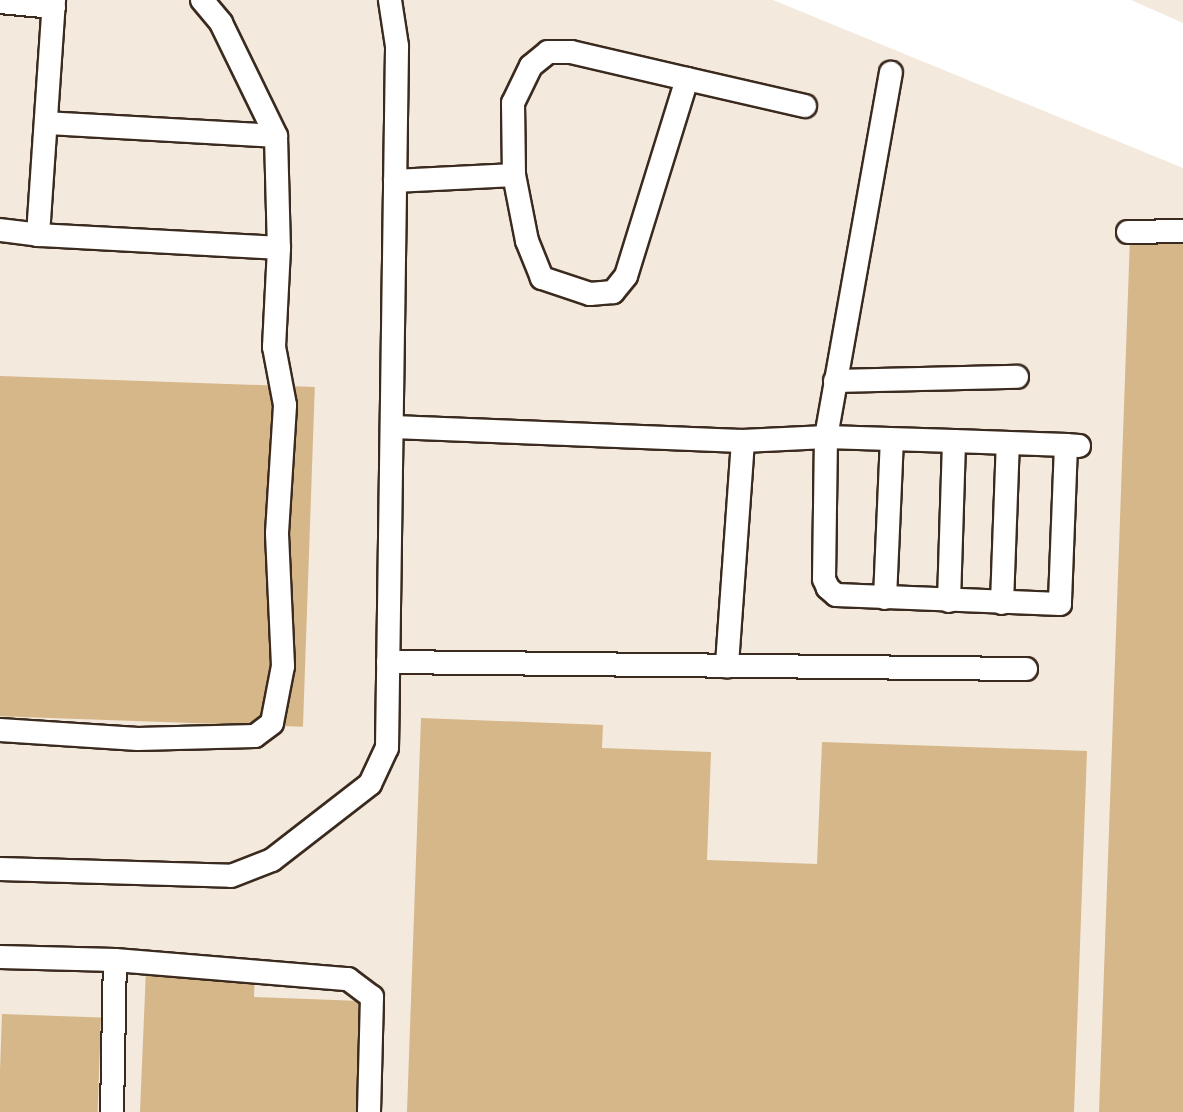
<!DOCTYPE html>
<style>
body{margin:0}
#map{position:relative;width:1183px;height:1112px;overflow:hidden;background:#fff;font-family:Itim,sans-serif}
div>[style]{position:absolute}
.built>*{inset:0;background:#f3e9dc}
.building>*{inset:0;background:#d6b78a;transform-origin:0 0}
.roads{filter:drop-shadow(2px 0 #3b2a1e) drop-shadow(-2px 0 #3b2a1e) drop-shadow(0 2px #3b2a1e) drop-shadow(0 -2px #3b2a1e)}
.minor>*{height:22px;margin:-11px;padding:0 11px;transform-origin:11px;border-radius:11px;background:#fff}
span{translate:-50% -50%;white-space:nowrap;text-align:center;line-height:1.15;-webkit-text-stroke:6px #fff;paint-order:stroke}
</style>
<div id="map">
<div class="built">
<i style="clip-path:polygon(0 0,773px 0,1183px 168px,1183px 1112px,0 1112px)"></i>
<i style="clip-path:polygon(1131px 0,1183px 0,1183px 23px)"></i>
</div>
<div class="building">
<i style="clip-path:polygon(1130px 237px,1183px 238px,1183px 1112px,1099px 1112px)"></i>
<i style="left:0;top:376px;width:315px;height:340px;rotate:2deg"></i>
<i style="clip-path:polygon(421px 718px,603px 725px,602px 748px,711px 752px,707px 860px,817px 864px,822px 742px,1087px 751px,1074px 1112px,407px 1112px)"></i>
<i style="clip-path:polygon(146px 969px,255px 973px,254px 997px,361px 1001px,357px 1112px,140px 1112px)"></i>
<i style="left:2px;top:1014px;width:99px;height:98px;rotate:2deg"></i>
</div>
<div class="roads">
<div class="minor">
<i style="left:202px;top:0;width:30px;rotate:50deg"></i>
<i style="left:221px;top:23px;width:126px;rotate:64deg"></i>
<i style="left:276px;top:136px;width:112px;rotate:88.5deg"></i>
<i style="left:0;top:2px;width:54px;rotate:5.3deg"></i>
<i style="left:687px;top:79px;width:206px;rotate:107.2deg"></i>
<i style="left:626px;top:276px;width:21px;rotate:129deg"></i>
<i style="left:613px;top:292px;width:23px;rotate:175deg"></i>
<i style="left:590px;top:294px;width:51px;rotate:-161.6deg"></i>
<i style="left:542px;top:278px;width:40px;rotate:-112deg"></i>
<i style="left:527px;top:241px;width:67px;rotate:-101.1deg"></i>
<i style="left:514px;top:175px;width:72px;rotate:-90.8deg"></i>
<i style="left:513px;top:103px;width:41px;rotate:-64.1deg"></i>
<i style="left:531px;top:66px;width:22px;rotate:-39deg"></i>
<i style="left:548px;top:52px;width:23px"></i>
<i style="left:571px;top:52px;width:119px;rotate:13.1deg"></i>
<i style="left:687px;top:79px;width:121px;rotate:12.9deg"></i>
<i style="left:46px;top:123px;width:230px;rotate:3.2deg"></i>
<i style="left:395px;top:181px;width:119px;rotate:-2.9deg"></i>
<i style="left:0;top:230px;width:38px;rotate:7deg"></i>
<i style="left:1128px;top:232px;width:55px;rotate:-1deg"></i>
<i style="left:835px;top:381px;width:182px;rotate:-1.3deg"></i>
<i style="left:392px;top:427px;width:351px;rotate:2.3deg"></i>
<i style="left:743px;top:441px;width:226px;rotate:94.1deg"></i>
<i style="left:743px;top:441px;width:83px;rotate:-2.8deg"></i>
<i style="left:826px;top:437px;width:370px;rotate:-79.9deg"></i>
<i style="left:1066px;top:445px;width:159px;rotate:92.2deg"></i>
<i style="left:1060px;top:604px;width:224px;rotate:-177.7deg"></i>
<i style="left:836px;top:595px;width:11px;rotate:-139deg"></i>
<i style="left:828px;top:588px;width:10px;rotate:-114deg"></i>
<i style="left:824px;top:579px;width:142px;rotate:-89.2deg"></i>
<i style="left:826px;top:437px;width:128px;rotate:1.8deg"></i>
<i style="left:954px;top:441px;width:112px;rotate:2deg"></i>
<i style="left:1066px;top:445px;width:13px;rotate:4deg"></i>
<i style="left:885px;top:598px;width:158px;rotate:-87.5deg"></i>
<i style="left:949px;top:601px;width:160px;rotate:-88.2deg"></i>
<i style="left:1002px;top:603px;width:160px;rotate:-87.9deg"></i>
<i style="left:388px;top:662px;width:638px;rotate:0.63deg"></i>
<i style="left:0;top:730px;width:138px;rotate:3.7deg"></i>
<i style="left:138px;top:739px;width:117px;rotate:-1.5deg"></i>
<i style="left:255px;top:736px;width:21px;rotate:-37deg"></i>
<i style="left:272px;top:723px;width:58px;rotate:-79.1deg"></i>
<i style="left:283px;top:666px;width:133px;rotate:-92.6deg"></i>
<i style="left:277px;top:533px;width:128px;rotate:-86.4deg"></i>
<i style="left:285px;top:405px;width:59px;rotate:-100.7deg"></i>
<i style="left:274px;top:347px;width:99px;rotate:-87.1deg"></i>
<i style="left:279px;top:248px;width:241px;rotate:-176.9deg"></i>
<i style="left:38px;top:235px;width:236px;rotate:-86.1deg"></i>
<i style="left:0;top:869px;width:231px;rotate:1.7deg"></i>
<i style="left:231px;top:876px;width:44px;rotate:-21.3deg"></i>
<i style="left:272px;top:860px;width:124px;rotate:-37.8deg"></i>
<i style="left:370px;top:784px;width:40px;rotate:-65deg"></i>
<i style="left:387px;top:748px;width:702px;rotate:-89.18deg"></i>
<i style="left:397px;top:46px;width:47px;rotate:-98.7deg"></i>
<i style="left:0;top:957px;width:115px;rotate:1.5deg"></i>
<i style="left:115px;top:960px;width:234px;rotate:4.7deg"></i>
<i style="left:348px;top:979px;width:30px;rotate:37deg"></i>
<i style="left:372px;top:997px;width:115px;rotate:91.5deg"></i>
<i style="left:112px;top:1112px;width:152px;rotate:-88.9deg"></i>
</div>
</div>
</div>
